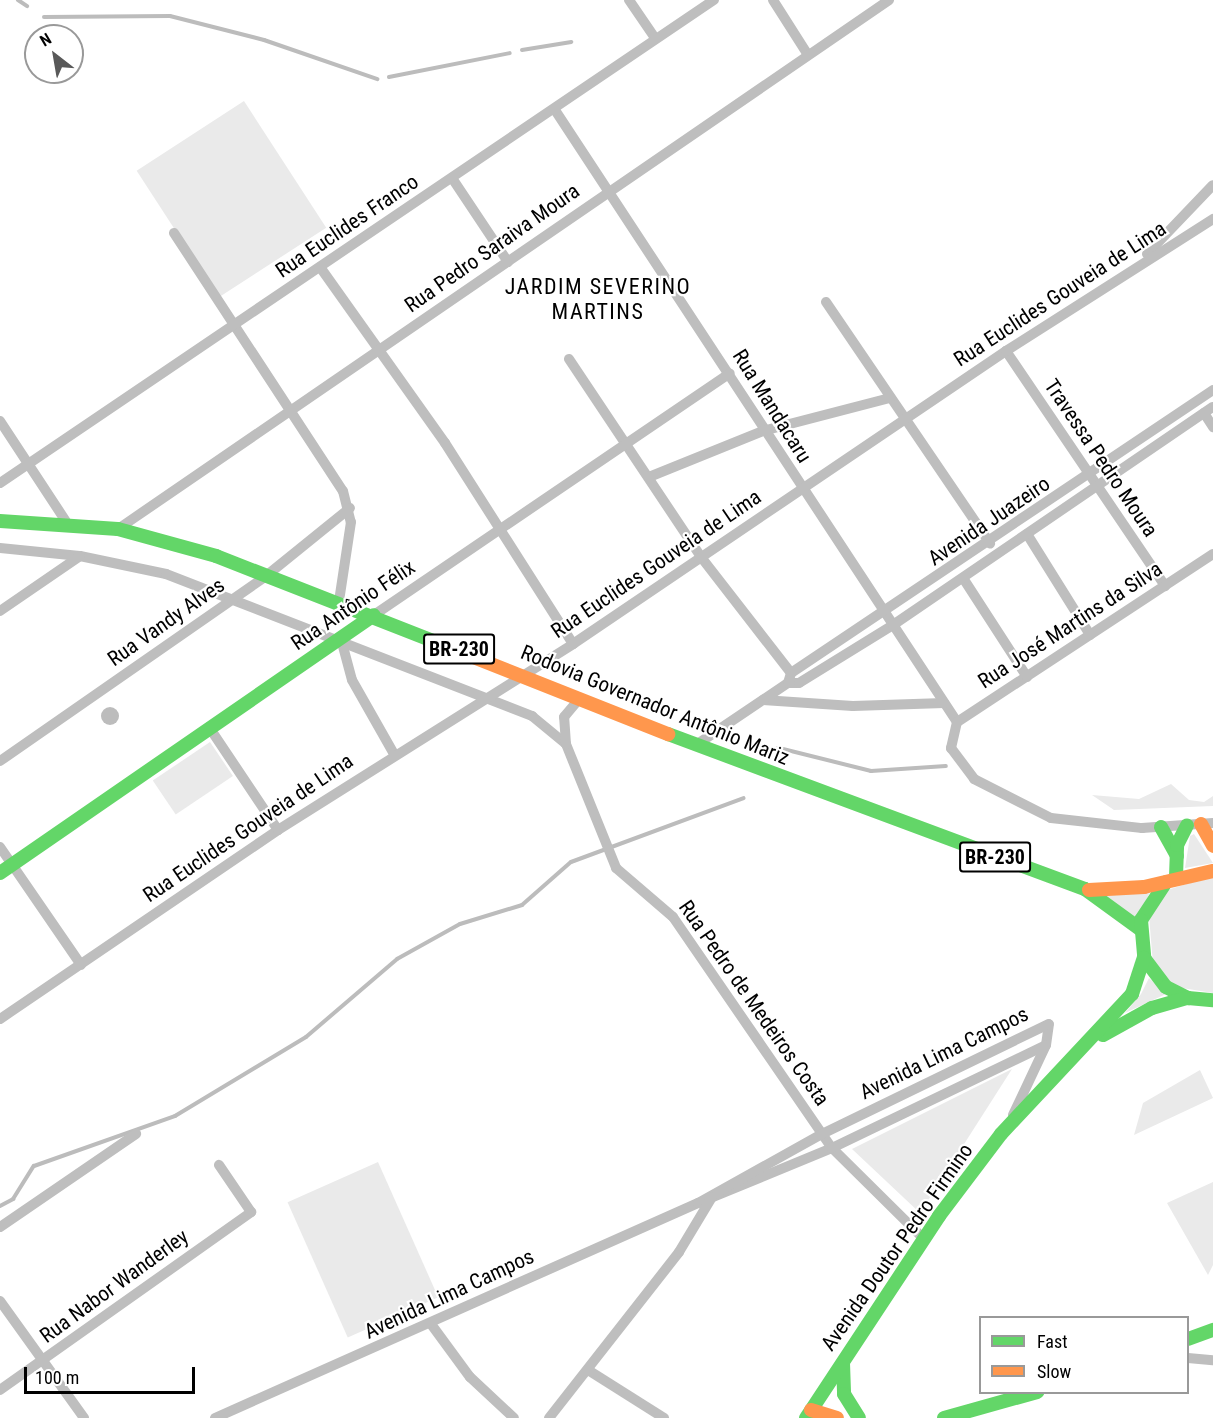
<!DOCTYPE html>
<meta charset="utf-8">
<style>
body{margin:0}
#map{position:relative;width:1213px;height:1418px;overflow:hidden;background:#fff;font-family:"Roboto Condensed",sans-serif}
div>[style]{position:absolute}
.green>*{inset:0;background:#eaeaea;transform-origin:0 0}
.water>*{inset:0;background:#bcbcbc}
.round{border-radius:50%}
.stream>*{height:4px;margin:-2px;padding:0 2px;transform-origin:2px;border-radius:2px;background:#bcbcbc}
.street>*{height:10px;margin:-5px;padding:0 5px;transform-origin:5px;border-radius:5px;background:#bebebe}
.fast>*{height:14px;margin:-7px;padding:0 7px;transform-origin:7px;border-radius:7px;background:#63d668}
.slow>*{height:14px;margin:-7px;padding:0 7px;transform-origin:7px;border-radius:7px;background:#ff974d}
span{translate:-50% -50%;white-space:nowrap;text-align:center;line-height:1.15;-webkit-text-stroke:4.5px #fff;paint-order:stroke}
.shield-label span{padding:2px 4px;background:#fff;border:2px solid;border-radius:4px;-webkit-text-stroke-width:0}
.shield-label{font-size:20px;color:#000;font-weight:700}
.street-label{font-size:21px;color:#000}
.neighbourhood-label{font-size:22px;color:#000;letter-spacing:1.5px}
.legend{position:absolute;left:979px;top:1316px;width:210px;height:78px;box-sizing:border-box;background:#fff;border:2px solid #999;margin:0;padding:8px 10px;list-style:none;font-size:18px;color:#000}
.legend li{display:flex;align-items:center;gap:12px;height:30px}
.legend b{width:30px;border:2px solid #999}
.north{position:absolute;left:24px;top:24px;width:60px;height:60px;box-sizing:border-box;background:#fff;border:2px solid #999;border-radius:50%;rotate:329deg;font-size:16px;font-weight:700;line-height:24px;text-align:center;color:#000}
.north::after{content:'';display:block;margin:auto;width:21px;height:27px;background:#595959;clip-path:polygon(50% 0,100% 100%,50% 72%,0 100%)}
.scale{position:absolute;left:24px;top:1367px;width:171px;height:27px;box-sizing:border-box;border:3px solid #000;border-top:0;padding-left:8px;font-size:18px;line-height:21px;white-space:nowrap;color:#000;-webkit-text-stroke:4px #fff;paint-order:stroke}
</style>
<div id="map">
<div class="green">
<i style="left:244px;top:101px;width:151px;height:128px;rotate:57deg"></i>
<i style="left:210px;top:742px;width:41px;height:69px;rotate:56deg"></i>
<i style="clip-path:polygon(1171px 784px,1189px 800px,1204px 802px,1213px 796px,1213px 806px,1114px 810px,1092px 795px,1139px 799px)"></i>
<i style="clip-path:polygon(1194px 834px,1213px 863px,1185px 868px,1190px 836px)"></i>
<i style="clip-path:polygon(1213px 876px,1213px 993px,1176px 987px,1153px 964px,1149px 916px,1167px 890px)"></i>
<i style="clip-path:polygon(1151px 890px,1137px 920px,1103px 894px)"></i>
<i style="clip-path:polygon(1149px 978px,1166px 994px,1125px 1013px,1141px 994px)"></i>
<i style="clip-path:polygon(1012px 1069px,920px 1213px,852px 1149px)"></i>
<i style="clip-path:polygon(1200px 1070px,1213px 1098px,1134px 1135px,1143px 1103px)"></i>
<i style="left:378px;top:1162px;width:148px;height:99px;rotate:66deg"></i>
<i style="clip-path:polygon(1213px 1182px,1213px 1265px,1208px 1275px,1167px 1203px)"></i>
</div>
<div class="water">
<i class="round" style="left:101px;top:707px;width:18px;height:18px"></i>
</div>
<div class="stream">
<i style="left:18px;top:0;width:11px;rotate:34deg"></i>
<i style="left:44px;top:17px;width:126px;rotate:-0.5deg"></i>
<i style="left:170px;top:16px;width:97px;rotate:14.3deg"></i>
<i style="left:264px;top:40px;width:120px;rotate:19deg"></i>
<i style="left:522px;top:50px;width:50px;rotate:-9.3deg"></i>
<i style="left:389px;top:77px;width:123px;rotate:-11.2deg"></i>
<i style="left:765px;top:752px;width:15px;rotate:-16deg"></i>
<i style="left:779px;top:748px;width:95px;rotate:14deg"></i>
<i style="left:871px;top:771px;width:75px;rotate:-3.8deg"></i>
<i style="left:0;top:1206px;width:15px;rotate:-28deg"></i>
<i style="left:13px;top:1199px;width:39px;rotate:-58deg"></i>
<i style="left:34px;top:1166px;width:150px;rotate:-19.5deg"></i>
<i style="left:175px;top:1116px;width:153px;rotate:-31.1deg"></i>
<i style="left:306px;top:1037px;width:120px;rotate:-40.6deg"></i>
<i style="left:397px;top:959px;width:72px;rotate:-29.1deg"></i>
<i style="left:460px;top:924px;width:65px;rotate:-17deg"></i>
<i style="left:522px;top:905px;width:65px;rotate:-41.3deg"></i>
<i style="left:571px;top:862px;width:184px;rotate:-20.3deg"></i>
</div>
<div class="street">
<i style="left:629px;top:0;width:46px;rotate:55.6deg"></i>
<i style="left:773px;top:0;width:65px;rotate:57.5deg"></i>
<i style="left:555px;top:110px;width:732px;rotate:56.7deg"></i>
<i style="left:452px;top:178px;width:101px;rotate:56.3deg"></i>
<i style="left:174px;top:233px;width:308px;rotate:56.8deg"></i>
<i style="left:343px;top:491px;width:32px;rotate:76deg"></i>
<i style="left:351px;top:522px;width:80px;rotate:98.6deg"></i>
<i style="left:1147px;top:254px;width:95px;rotate:-46.3deg"></i>
<i style="left:320px;top:267px;width:216px;rotate:54.6deg"></i>
<i style="left:445px;top:443px;width:238px;rotate:57.5deg"></i>
<i style="left:826px;top:302px;width:292px;rotate:55.8deg"></i>
<i style="left:1006px;top:351px;width:284px;rotate:55.9deg"></i>
<i style="left:569px;top:359px;width:238px;rotate:56.3deg"></i>
<i style="left:701px;top:557px;width:147px;rotate:52.2deg"></i>
<i style="left:1204px;top:413px;width:17px;rotate:57deg"></i>
<i style="left:0;top:421px;width:122px;rotate:56.7deg"></i>
<i style="left:649px;top:477px;width:123px;rotate:-22deg"></i>
<i style="left:763px;top:431px;width:131px;rotate:-14.6deg"></i>
<i style="left:0;top:483px;width:862px;rotate:-34.08deg"></i>
<i style="left:118px;top:529px;width:935px;rotate:-34.45deg"></i>
<i style="left:1027px;top:534px;width:119px;rotate:58deg"></i>
<i style="left:0;top:548px;width:80px;rotate:5.7deg"></i>
<i style="left:80px;top:556px;width:88px;rotate:11.8deg"></i>
<i style="left:166px;top:574px;width:393px;rotate:21.2deg"></i>
<i style="left:532px;top:716px;width:44px;rotate:39.5deg"></i>
<i style="left:566px;top:744px;width:134px;rotate:68deg"></i>
<i style="left:616px;top:868px;width:75px;rotate:40.7deg"></i>
<i style="left:673px;top:917px;width:280px;rotate:55.5deg"></i>
<i style="left:832px;top:1148px;width:128px;rotate:44.7deg"></i>
<i style="left:1213px;top:554px;width:306px;rotate:146.7deg"></i>
<i style="left:957px;top:722px;width:27px;rotate:103deg"></i>
<i style="left:951px;top:748px;width:39px;rotate:53deg"></i>
<i style="left:974px;top:779px;width:86px;rotate:26.9deg"></i>
<i style="left:1051px;top:818px;width:92px;rotate:6.3deg"></i>
<i style="left:1142px;top:828px;width:71px;rotate:-4deg"></i>
<i style="left:963px;top:578px;width:118px;rotate:57.1deg"></i>
<i style="left:0;top:611px;width:97px;rotate:-34.5deg"></i>
<i style="left:374px;top:615px;width:430px;rotate:-34.2deg"></i>
<i style="left:341px;top:639px;width:42px;rotate:75deg"></i>
<i style="left:352px;top:680px;width:85px;rotate:60.4deg"></i>
<i style="left:788px;top:683px;width:10px;rotate:-73deg"></i>
<i style="left:791px;top:673px;width:508px;rotate:-33.85deg"></i>
<i style="left:763px;top:700px;width:90px;rotate:3.8deg"></i>
<i style="left:853px;top:706px;width:91px;rotate:-1.9deg"></i>
<i style="left:209px;top:727px;width:124px;rotate:56.2deg"></i>
<i style="left:566px;top:744px;width:27px;rotate:-94deg"></i>
<i style="left:564px;top:717px;width:25px;rotate:-50deg"></i>
<i style="left:696px;top:745px;width:111px;rotate:-34deg"></i>
<i style="left:788px;top:683px;width:11px"></i>
<i style="left:799px;top:683px;width:110px;rotate:-31.7deg"></i>
<i style="left:893px;top:625px;width:387px;rotate:-34.3deg"></i>
<i style="left:0;top:761px;width:324px;rotate:-34.8deg"></i>
<i style="left:266px;top:576px;width:108px;rotate:-39deg"></i>
<i style="left:0;top:847px;width:143px;rotate:55.5deg"></i>
<i style="left:0;top:1019px;width:336px;rotate:-34.2deg"></i>
<i style="left:278px;top:830px;width:349px;rotate:-32.2deg"></i>
<i style="left:573px;top:644px;width:523px;rotate:-34.09deg"></i>
<i style="left:1006px;top:351px;width:246px;rotate:-32.5deg"></i>
<i style="left:1013px;top:1115px;width:77px;rotate:-64.8deg"></i>
<i style="left:1046px;top:1045px;width:21px;rotate:-82deg"></i>
<i style="left:701px;top:1202px;width:142px;rotate:-22.4deg"></i>
<i style="left:832px;top:1148px;width:237px;rotate:-25.7deg"></i>
<i style="left:0;top:1227px;width:165px;rotate:-34.4deg"></i>
<i style="left:0;top:1301px;width:144px;rotate:54.3deg"></i>
<i style="left:431px;top:1324px;width:66px;rotate:53.7deg"></i>
<i style="left:470px;top:1377px;width:60px;rotate:43deg"></i>
<i style="left:1188px;top:1358px;width:25px;rotate:5deg"></i>
<i style="left:588px;top:1370px;width:90px;rotate:32.3deg"></i>
<i style="left:0;top:1390px;width:308px;rotate:-35.3deg"></i>
<i style="left:251px;top:1212px;width:57px;rotate:-124.2deg"></i>
<i style="left:215px;top:1418px;width:529px;rotate:-24deg"></i>
<i style="left:698px;top:1203px;width:142px;rotate:-29.1deg"></i>
<i style="left:822px;top:1134px;width:252px;rotate:-25.9deg"></i>
<i style="left:549px;top:1418px;width:211px;rotate:-51.9deg"></i>
<i style="left:679px;top:1252px;width:64px;rotate:-59deg"></i>
</div>
<div class="fast">
<i style="left:0;top:521px;width:118px;rotate:3.9deg"></i>
<i style="left:118px;top:529px;width:102px;rotate:15.4deg"></i>
<i style="left:216px;top:556px;width:249px;rotate:21.4deg"></i>
<i style="left:668px;top:734px;width:445px;rotate:20.4deg"></i>
<i style="left:1085px;top:889px;width:68px;rotate:36deg"></i>
<i style="left:1161px;top:827px;width:33px;rotate:61deg"></i>
<i style="left:0;top:873px;width:454px;rotate:-34.6deg"></i>
<i style="left:1176px;top:877px;width:32px;rotate:-88deg"></i>
<i style="left:1177px;top:845px;width:22px;rotate:-63deg"></i>
<i style="left:1166px;top:882px;width:45px;rotate:123.3deg"></i>
<i style="left:1141px;top:920px;width:38px;rotate:85deg"></i>
<i style="left:1144px;top:958px;width:36px;rotate:53deg"></i>
<i style="left:1166px;top:987px;width:25px;rotate:27deg"></i>
<i style="left:1188px;top:998px;width:25px;rotate:5deg"></i>
<i style="left:1103px;top:1035px;width:56px;rotate:-28.9deg"></i>
<i style="left:1152px;top:1008px;width:37px;rotate:-16deg"></i>
<i style="left:1188px;top:1339px;width:27px;rotate:-20deg"></i>
<i style="left:843px;top:1363px;width:31px;rotate:88deg"></i>
<i style="left:844px;top:1394px;width:28px;rotate:58deg"></i>
<i style="left:806px;top:1418px;width:242px;rotate:-56.6deg"></i>
<i style="left:939px;top:1216px;width:103px;rotate:-52.9deg"></i>
<i style="left:1001px;top:1134px;width:192px;rotate:-46.9deg"></i>
<i style="left:1132px;top:994px;width:38px;rotate:-72deg"></i>
<i style="left:944px;top:1418px;width:97px;rotate:-15.6deg"></i>
</div>
<div class="slow">
<i style="left:448px;top:647px;width:237px;rotate:21.6deg"></i>
<i style="left:1201px;top:824px;width:25px;rotate:61deg"></i>
<i style="left:1089px;top:890px;width:55px;rotate:-3.1deg"></i>
<i style="left:1144px;top:887px;width:71px;rotate:-13.1deg"></i>
<i style="left:811px;top:1410px;width:27px;rotate:17deg"></i>
</div>
<div class="shield-label">
<span style="left:459px;top:649px">BR-230</span>
<span style="left:995px;top:857px">BR-230</span>
</div>
<div class="street-label">
<span style="left:347px;top:226px;rotate:-34deg">Rua Euclides Franco</span>
<span style="left:492px;top:248px;rotate:-35deg">Rua Pedro Saraiva Moura</span>
<span style="left:1060px;top:294px;rotate:-33deg">Rua Euclides Gouveia de Lima</span>
<span style="left:772px;top:406px;rotate:58deg">Rua Mandacaru</span>
<span style="left:1101px;top:458px;rotate:56deg">Travessa Pedro Moura</span>
<span style="left:989px;top:521px;rotate:-34deg">Avenida Juazeiro</span>
<span style="left:656px;top:564px;rotate:-34deg">Rua Euclides Gouveia de Lima</span>
<span style="left:353px;top:605px;rotate:-34deg">Rua Antônio Félix</span>
<span style="left:166px;top:622px;rotate:-35deg">Rua Vandy Alves</span>
<span style="left:1070px;top:625px;rotate:-33deg">Rua José Martins da Silva</span>
<span style="left:655px;top:705px;rotate:22deg">Rodovia Governador Antônio Mariz</span>
<span style="left:248px;top:828px;rotate:-34deg">Rua Euclides Gouveia de Lima</span>
<span style="left:754px;top:1003px;rotate:55deg">Rua Pedro de Medeiros Costa</span>
<span style="left:944px;top:1053px;rotate:-26deg">Avenida Lima Campos</span>
<span style="left:897px;top:1247px;rotate:-55deg">Avenida Doutor Pedro Firmino</span>
<span style="left:114px;top:1286px;rotate:-36deg">Rua Nabor Wanderley</span>
<span style="left:449px;top:1294px;rotate:-25deg">Avenida Lima Campos</span>
</div>
<div class="neighbourhood-label">
<span style="left:598px;top:299px">JARDIM SEVERINO<br>MARTINS</span>
</div>
<ul class="legend">
<li><b style="height:8px;background:#63d668"></b>Fast</li>
<li><b style="height:8px;background:#ff974d"></b>Slow</li>
</ul>
<div class="north">N</div>
<div class="scale">100 m</div>
</div>
